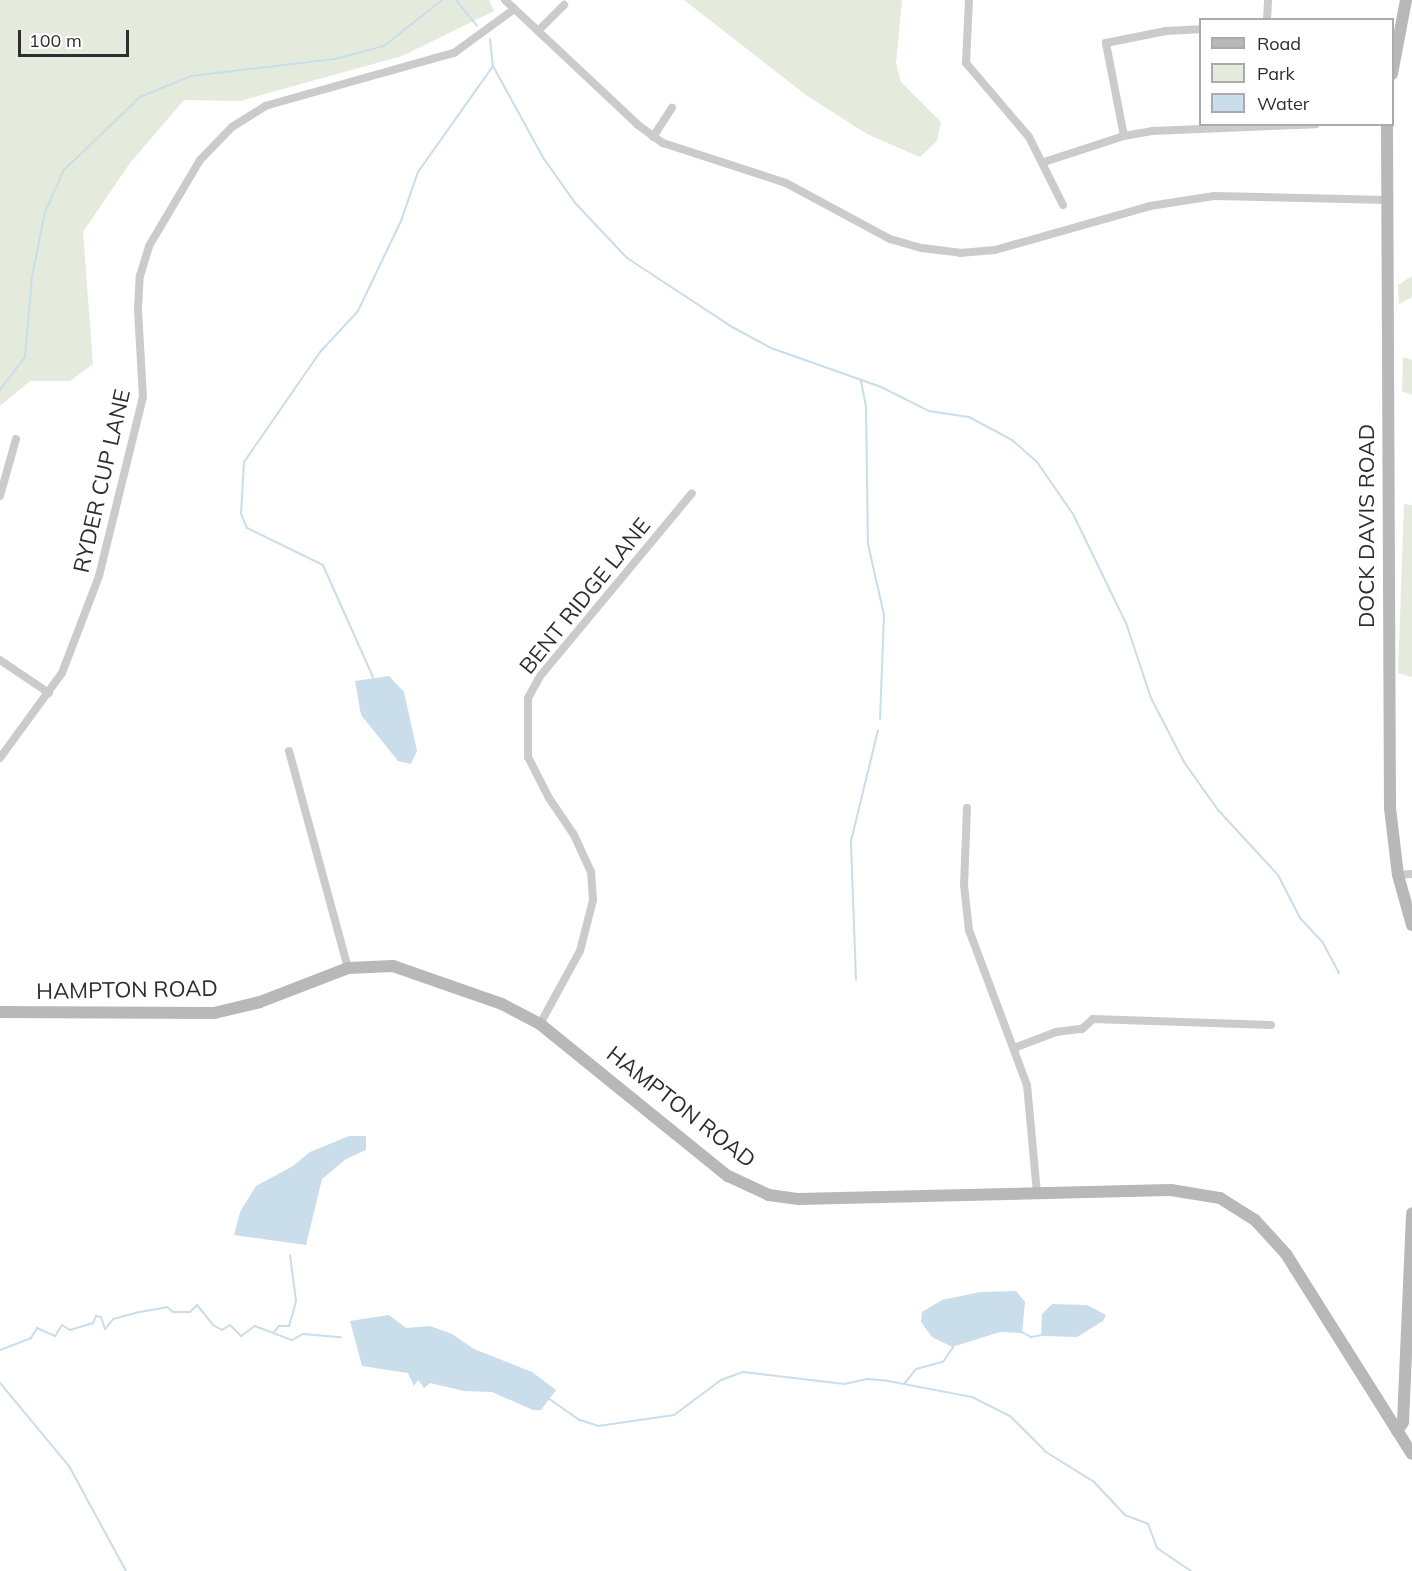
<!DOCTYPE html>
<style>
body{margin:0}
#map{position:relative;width:1412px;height:1571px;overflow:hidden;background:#fff;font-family:Mulish,sans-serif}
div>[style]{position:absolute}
.green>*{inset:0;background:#e4ebdd}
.water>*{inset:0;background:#caddea}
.stream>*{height:2px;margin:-1px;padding:0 1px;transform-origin:1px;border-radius:1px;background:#caddea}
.street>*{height:8px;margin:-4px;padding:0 4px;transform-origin:4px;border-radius:4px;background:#cbcbcb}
.secondary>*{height:12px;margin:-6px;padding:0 6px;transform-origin:6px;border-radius:6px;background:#b8b8b8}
span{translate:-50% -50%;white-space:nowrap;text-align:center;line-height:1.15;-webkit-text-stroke:6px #fff;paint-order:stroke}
.street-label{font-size:22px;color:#2e2e2e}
.legend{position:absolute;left:1199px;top:18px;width:195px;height:108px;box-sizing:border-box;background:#fff;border:2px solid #ababab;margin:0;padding:8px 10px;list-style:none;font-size:18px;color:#2e2e2e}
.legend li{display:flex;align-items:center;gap:12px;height:30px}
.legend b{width:30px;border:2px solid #ababab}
.scale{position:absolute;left:18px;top:30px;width:111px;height:27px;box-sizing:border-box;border:3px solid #2e2e2e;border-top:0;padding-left:8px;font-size:18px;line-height:21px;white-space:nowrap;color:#2e2e2e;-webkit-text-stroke:4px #fff;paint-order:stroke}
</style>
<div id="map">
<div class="green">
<i style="clip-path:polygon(0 0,489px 0,494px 11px,402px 56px,240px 101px,184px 100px,130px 163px,83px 232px,93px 364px,70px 381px,30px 381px,0 406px)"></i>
<i style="clip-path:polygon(684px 0,902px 0,896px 63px,901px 82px,941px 122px,937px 141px,920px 157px,867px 134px,806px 95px)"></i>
<i style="clip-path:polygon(1412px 276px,1412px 297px,1399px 304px,1398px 285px)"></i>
<i style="clip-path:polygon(1403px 357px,1412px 360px,1412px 395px,1402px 391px)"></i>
<i style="clip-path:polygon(1404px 504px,1412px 505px,1412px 677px,1398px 673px)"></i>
</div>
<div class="water">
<i style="clip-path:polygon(389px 676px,404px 692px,417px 751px,411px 764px,398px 761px,361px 715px,355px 681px)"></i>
<i style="clip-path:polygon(349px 1136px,366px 1136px,366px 1150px,346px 1159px,322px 1179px,306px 1245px,234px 1235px,240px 1212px,256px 1186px,293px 1166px,310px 1152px)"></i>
<i style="clip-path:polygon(1016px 1291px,1025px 1302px,1022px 1333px,1000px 1332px,952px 1347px,932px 1337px,921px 1322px,922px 1312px,942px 1300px,980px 1292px)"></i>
<i style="clip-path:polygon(1052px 1304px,1087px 1305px,1106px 1315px,1103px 1321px,1077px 1337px,1041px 1336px,1042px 1314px)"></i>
<i style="clip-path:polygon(389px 1315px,406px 1328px,430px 1326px,452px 1334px,474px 1349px,532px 1372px,556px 1390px,541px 1410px,533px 1410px,492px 1392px,464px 1391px,430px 1383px,424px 1388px,418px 1380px,414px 1386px,408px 1373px,362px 1366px,350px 1321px)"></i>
</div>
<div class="stream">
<i style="left:456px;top:0;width:33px;rotate:51deg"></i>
<i style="left:490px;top:39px;width:27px;rotate:84deg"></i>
<i style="left:493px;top:66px;width:106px;rotate:61.3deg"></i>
<i style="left:544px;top:159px;width:55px;rotate:54.6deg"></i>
<i style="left:576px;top:204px;width:74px;rotate:46.6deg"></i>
<i style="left:627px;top:258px;width:126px;rotate:33.3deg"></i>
<i style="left:732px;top:327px;width:44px;rotate:28.3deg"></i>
<i style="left:771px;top:348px;width:117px;rotate:19.5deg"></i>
<i style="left:881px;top:387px;width:54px;rotate:26.6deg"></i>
<i style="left:929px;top:411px;width:40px;rotate:8.5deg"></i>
<i style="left:969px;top:417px;width:49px;rotate:28.1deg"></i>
<i style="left:1012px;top:440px;width:33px;rotate:41deg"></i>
<i style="left:1037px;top:462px;width:63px;rotate:55.3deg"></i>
<i style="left:1073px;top:514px;width:121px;rotate:64.1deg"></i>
<i style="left:1126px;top:623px;width:79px;rotate:71.6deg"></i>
<i style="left:1151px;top:698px;width:72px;rotate:62.7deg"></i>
<i style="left:1184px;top:762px;width:59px;rotate:54.7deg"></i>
<i style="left:1218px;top:810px;width:88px;rotate:47.3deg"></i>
<i style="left:1278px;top:875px;width:48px;rotate:62.9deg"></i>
<i style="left:1300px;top:918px;width:34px;rotate:47deg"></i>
<i style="left:1323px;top:943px;width:34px;rotate:62deg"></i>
<i style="left:861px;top:381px;width:25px;rotate:79deg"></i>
<i style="left:866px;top:406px;width:138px;rotate:89.2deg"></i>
<i style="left:868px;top:544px;width:73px;rotate:77.3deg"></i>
<i style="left:884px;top:615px;width:104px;rotate:92.2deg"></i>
<i style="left:0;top:390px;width:41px;rotate:-52.9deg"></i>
<i style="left:25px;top:357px;width:80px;rotate:-85deg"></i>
<i style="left:32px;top:277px;width:66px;rotate:-78.7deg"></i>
<i style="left:45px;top:212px;width:46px;rotate:-65.7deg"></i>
<i style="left:64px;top:170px;width:105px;rotate:-43.8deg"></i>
<i style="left:140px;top:97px;width:55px;rotate:-22.4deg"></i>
<i style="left:191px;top:76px;width:145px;rotate:-6.7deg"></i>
<i style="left:335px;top:59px;width:51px;rotate:-14.9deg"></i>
<i style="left:384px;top:46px;width:74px;rotate:-38.4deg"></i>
<i style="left:373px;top:677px;width:123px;rotate:-114.1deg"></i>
<i style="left:323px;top:565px;width:85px;rotate:-154deg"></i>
<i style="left:247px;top:528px;width:15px;rotate:-113deg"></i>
<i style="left:241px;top:514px;width:52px;rotate:-86.7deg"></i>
<i style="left:244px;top:462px;width:135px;rotate:-55.3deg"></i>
<i style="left:321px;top:351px;width:54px;rotate:-47.2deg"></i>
<i style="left:358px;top:311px;width:100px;rotate:-64.5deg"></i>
<i style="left:401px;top:221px;width:52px;rotate:-70.9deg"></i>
<i style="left:418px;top:172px;width:130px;rotate:-54.7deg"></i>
<i style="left:856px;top:980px;width:139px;rotate:-92.1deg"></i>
<i style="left:851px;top:841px;width:114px;rotate:-76.3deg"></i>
<i style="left:1020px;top:1331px;width:13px;rotate:29deg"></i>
<i style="left:1031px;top:1337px;width:11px;rotate:-10deg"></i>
<i style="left:274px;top:1332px;width:8px;rotate:-50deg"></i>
<i style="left:279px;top:1326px;width:10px"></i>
<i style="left:289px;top:1326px;width:26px;rotate:-74deg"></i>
<i style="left:296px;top:1301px;width:46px;rotate:-97.4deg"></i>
<i style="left:0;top:1350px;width:33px;rotate:-21deg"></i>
<i style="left:31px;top:1338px;width:12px;rotate:-59deg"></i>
<i style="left:37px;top:1328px;width:20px;rotate:24deg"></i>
<i style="left:55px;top:1336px;width:13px;rotate:-58deg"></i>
<i style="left:62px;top:1325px;width:9px;rotate:32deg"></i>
<i style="left:70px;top:1330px;width:24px;rotate:-17deg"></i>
<i style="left:93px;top:1323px;width:8px;rotate:-67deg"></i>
<i style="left:96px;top:1316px;width:5px;rotate:11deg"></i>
<i style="left:101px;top:1317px;width:13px;rotate:72deg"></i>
<i style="left:105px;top:1329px;width:13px;rotate:-51deg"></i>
<i style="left:113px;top:1319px;width:28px;rotate:-15deg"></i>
<i style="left:140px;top:1312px;width:27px;rotate:-10deg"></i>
<i style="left:167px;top:1307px;width:8px;rotate:40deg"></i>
<i style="left:173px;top:1312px;width:17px"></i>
<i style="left:190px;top:1312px;width:10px;rotate:-45deg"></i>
<i style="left:197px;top:1305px;width:26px;rotate:51deg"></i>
<i style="left:213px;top:1325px;width:10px;rotate:29deg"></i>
<i style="left:222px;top:1330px;width:9px;rotate:-32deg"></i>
<i style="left:230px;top:1325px;width:16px;rotate:45deg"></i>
<i style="left:241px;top:1336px;width:17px;rotate:-36deg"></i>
<i style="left:255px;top:1326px;width:40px;rotate:21deg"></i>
<i style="left:292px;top:1340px;width:13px;rotate:-29deg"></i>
<i style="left:303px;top:1334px;width:38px;rotate:5deg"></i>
<i style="left:0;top:1383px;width:108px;rotate:50.3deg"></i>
<i style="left:69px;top:1466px;width:119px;rotate:61.5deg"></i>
<i style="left:904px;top:1384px;width:19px;rotate:-51deg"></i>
<i style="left:916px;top:1369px;width:28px;rotate:-15deg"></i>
<i style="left:943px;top:1362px;width:18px;rotate:-56deg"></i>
<i style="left:548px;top:1398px;width:39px;rotate:35deg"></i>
<i style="left:580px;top:1420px;width:19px;rotate:18deg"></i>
<i style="left:598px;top:1426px;width:77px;rotate:-8.2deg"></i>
<i style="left:674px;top:1415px;width:59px;rotate:-36.7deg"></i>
<i style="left:721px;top:1380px;width:23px;rotate:-20deg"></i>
<i style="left:743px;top:1372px;width:102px;rotate:6.8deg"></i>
<i style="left:844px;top:1384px;width:24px;rotate:-12deg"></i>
<i style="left:867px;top:1379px;width:21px;rotate:5deg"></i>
<i style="left:888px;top:1381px;width:86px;rotate:10.8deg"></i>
<i style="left:972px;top:1397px;width:42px;rotate:26.6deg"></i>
<i style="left:1010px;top:1416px;width:51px;rotate:45deg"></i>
<i style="left:1046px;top:1452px;width:57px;rotate:32deg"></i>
<i style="left:1094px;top:1482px;width:45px;rotate:46.8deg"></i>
<i style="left:1125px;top:1515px;width:25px;rotate:21deg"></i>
<i style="left:1148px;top:1524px;width:26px;rotate:69deg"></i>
<i style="left:1157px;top:1548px;width:41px;rotate:34.1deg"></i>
</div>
<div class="street">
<i style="left:505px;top:0;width:183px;rotate:43.2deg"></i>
<i style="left:638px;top:125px;width:31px;rotate:36deg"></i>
<i style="left:663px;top:143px;width:129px;rotate:18deg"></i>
<i style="left:786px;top:183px;width:118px;rotate:28.3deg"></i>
<i style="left:890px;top:239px;width:33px;rotate:16deg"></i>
<i style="left:922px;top:248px;width:38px;rotate:7deg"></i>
<i style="left:960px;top:253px;width:35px;rotate:-5deg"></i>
<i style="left:995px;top:250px;width:161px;rotate:-15.8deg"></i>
<i style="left:1150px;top:206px;width:65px;rotate:-8.9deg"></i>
<i style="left:1214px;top:196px;width:172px;rotate:1.3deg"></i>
<i style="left:969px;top:0;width:63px;rotate:92.7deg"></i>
<i style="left:966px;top:63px;width:97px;rotate:49.6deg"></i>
<i style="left:1029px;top:137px;width:76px;rotate:63.4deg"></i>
<i style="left:1267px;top:20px;width:20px;rotate:-87deg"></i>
<i style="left:538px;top:31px;width:37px;rotate:-45deg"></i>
<i style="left:1124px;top:136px;width:95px;rotate:-101deg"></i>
<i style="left:1106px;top:43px;width:61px;rotate:-11.3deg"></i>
<i style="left:1166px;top:31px;width:34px;rotate:-3deg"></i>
<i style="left:653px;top:137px;width:35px;rotate:-57deg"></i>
<i style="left:1044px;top:162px;width:84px;rotate:-18deg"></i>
<i style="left:1124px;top:136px;width:28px;rotate:-10deg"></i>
<i style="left:1152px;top:131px;width:164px;rotate:-2.4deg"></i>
<i style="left:0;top:496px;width:59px;rotate:-74.3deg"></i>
<i style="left:0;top:660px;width:59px;rotate:34deg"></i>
<i style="left:289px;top:751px;width:225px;rotate:74.8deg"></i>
<i style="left:0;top:758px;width:105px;rotate:-53.9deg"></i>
<i style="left:62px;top:673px;width:104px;rotate:-69.1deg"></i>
<i style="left:99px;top:576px;width:184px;rotate:-76.2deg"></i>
<i style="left:143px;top:397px;width:88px;rotate:-93.3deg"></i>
<i style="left:138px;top:309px;width:33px;rotate:-87deg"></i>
<i style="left:140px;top:276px;width:31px;rotate:-73deg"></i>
<i style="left:149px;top:246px;width:100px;rotate:-59.3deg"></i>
<i style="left:200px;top:160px;width:46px;rotate:-45.9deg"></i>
<i style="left:232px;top:127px;width:39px;rotate:-32deg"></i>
<i style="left:265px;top:106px;width:196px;rotate:-15.7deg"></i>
<i style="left:454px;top:53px;width:73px;rotate:-36.1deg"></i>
<i style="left:967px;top:808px;width:77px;rotate:92.2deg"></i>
<i style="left:964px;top:885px;width:45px;rotate:83.7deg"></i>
<i style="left:969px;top:930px;width:165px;rotate:69.5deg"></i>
<i style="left:1027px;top:1085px;width:108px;rotate:84.7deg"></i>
<i style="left:1398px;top:875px;width:14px;rotate:-4deg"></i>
<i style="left:540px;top:1024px;width:83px;rotate:-61.3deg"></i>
<i style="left:580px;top:951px;width:53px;rotate:-75.7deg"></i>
<i style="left:593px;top:900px;width:28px;rotate:-94deg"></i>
<i style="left:591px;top:872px;width:41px;rotate:-114.7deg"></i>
<i style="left:574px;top:835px;width:45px;rotate:-124deg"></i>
<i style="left:549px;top:798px;width:46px;rotate:-117.1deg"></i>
<i style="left:528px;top:757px;width:59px;rotate:-90deg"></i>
<i style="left:528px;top:698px;width:26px;rotate:-61deg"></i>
<i style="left:541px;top:675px;width:236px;rotate:-50.3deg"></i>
<i style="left:1014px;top:1048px;width:45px;rotate:-20.9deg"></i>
<i style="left:1056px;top:1032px;width:26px;rotate:-7deg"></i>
<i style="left:1082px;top:1029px;width:15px;rotate:-42deg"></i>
<i style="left:1093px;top:1019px;width:178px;rotate:1.9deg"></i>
</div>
<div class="secondary">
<i style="left:1392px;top:74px;width:75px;rotate:-79.3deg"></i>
<i style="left:1387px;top:124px;width:684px;rotate:89.75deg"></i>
<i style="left:1390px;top:808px;width:67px;rotate:83.2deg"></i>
<i style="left:1398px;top:875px;width:52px;rotate:74.4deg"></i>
<i style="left:0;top:1012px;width:214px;rotate:0.3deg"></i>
<i style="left:214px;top:1013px;width:47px;rotate:-13.4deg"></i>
<i style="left:260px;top:1002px;width:94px;rotate:-21.1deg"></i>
<i style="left:348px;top:968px;width:45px;rotate:-2.5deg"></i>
<i style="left:393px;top:966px;width:115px;rotate:19.2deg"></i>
<i style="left:502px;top:1004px;width:43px;rotate:27.8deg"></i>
<i style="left:540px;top:1024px;width:242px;rotate:39deg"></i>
<i style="left:728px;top:1176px;width:45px;rotate:24.9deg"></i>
<i style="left:769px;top:1195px;width:30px;rotate:8deg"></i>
<i style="left:799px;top:1199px;width:372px;rotate:-1.4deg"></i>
<i style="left:1171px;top:1190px;width:50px;rotate:9.3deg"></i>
<i style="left:1220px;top:1198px;width:41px;rotate:32.2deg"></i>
<i style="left:1255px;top:1220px;width:46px;rotate:47.6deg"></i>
<i style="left:1286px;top:1254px;width:236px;rotate:57.8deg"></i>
<i style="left:1397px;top:1431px;width:11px;rotate:-56deg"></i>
<i style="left:1403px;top:1422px;width:209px;rotate:-87.5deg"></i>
</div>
<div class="street-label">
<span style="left:102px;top:481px;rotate:-77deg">RYDER CUP LANE</span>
<span style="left:1367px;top:526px;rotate:-90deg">DOCK DAVIS ROAD</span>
<span style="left:585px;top:596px;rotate:-51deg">BENT RIDGE LANE</span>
<span style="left:127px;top:990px;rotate:-1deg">HAMPTON ROAD</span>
<span style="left:681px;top:1107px;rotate:38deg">HAMPTON ROAD</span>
</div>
<ul class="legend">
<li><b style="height:8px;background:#b8b8b8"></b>Road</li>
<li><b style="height:16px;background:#e4ebdd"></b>Park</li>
<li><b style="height:16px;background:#caddea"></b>Water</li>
</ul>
<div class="scale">100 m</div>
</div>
